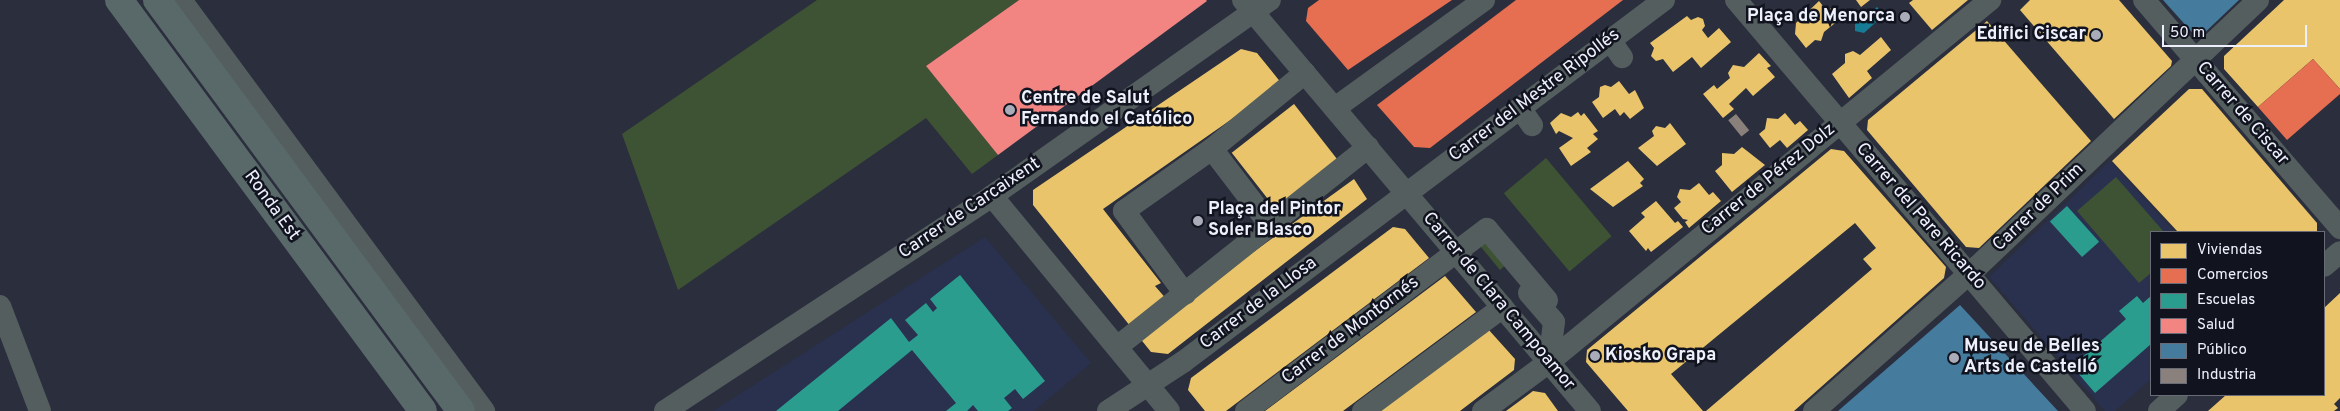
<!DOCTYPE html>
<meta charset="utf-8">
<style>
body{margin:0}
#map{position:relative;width:2340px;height:411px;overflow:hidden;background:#2b2e3d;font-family:Overpass,sans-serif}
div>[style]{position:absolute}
.built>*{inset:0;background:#2a314e}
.green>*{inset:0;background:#3e5234;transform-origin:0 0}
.water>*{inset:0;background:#167b94}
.homes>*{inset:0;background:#e9c46a;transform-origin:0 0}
.shops>*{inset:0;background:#e76f51}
.schools>*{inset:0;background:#2a9d8f;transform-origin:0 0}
.health>*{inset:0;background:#f28482}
.public>*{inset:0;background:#457b9d}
.industry>*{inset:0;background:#8a817c;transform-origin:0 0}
.minor>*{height:22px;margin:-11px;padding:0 11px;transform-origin:11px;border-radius:11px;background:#545e5e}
.major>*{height:28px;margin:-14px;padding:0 14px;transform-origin:14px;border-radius:14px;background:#596869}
.dots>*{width:14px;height:14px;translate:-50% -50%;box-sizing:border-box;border:2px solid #11141f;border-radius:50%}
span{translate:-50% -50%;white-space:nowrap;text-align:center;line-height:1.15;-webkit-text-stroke:5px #11141f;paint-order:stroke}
.poi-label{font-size:18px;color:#eef1fc;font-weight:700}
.right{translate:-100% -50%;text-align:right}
.left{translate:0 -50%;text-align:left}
.street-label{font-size:18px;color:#eef1fc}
.legend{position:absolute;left:2150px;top:231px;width:175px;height:165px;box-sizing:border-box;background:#11141f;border:1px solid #696c77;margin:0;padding:6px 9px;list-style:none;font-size:15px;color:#eef1fc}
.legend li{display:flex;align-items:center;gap:10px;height:25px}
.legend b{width:25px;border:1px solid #696c77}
.scale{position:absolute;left:2162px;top:25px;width:145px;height:22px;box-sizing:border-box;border:2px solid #eef1fc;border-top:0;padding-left:6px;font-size:15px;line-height:18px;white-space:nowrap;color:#eef1fc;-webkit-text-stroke:4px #11141f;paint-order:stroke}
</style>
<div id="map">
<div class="built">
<i style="clip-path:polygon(2110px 161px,2175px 232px,2151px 232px,2151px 379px,2115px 411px,2105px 411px,1989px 277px)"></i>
<i style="clip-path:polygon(985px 237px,1091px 363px,1034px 411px,713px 411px)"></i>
</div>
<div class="green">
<i style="clip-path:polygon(817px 0,1019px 0,926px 66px,998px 155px,972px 174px,926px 118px,678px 290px,622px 134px)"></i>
<i style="left:1546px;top:158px;width:102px;height:55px;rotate:50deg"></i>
<i style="clip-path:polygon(2116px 177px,2164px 232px,2151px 232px,2151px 273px,2139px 283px,2077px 211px)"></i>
<i style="clip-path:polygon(1483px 238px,1509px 262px,1500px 270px,1481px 247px)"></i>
</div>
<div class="water">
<i style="clip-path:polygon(1877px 7px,1884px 15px,1864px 33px,1855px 31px,1855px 24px)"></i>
</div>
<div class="homes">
<i style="clip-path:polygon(1856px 0,1870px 0,1861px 7px)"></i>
<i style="clip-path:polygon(1913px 0,1968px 0,1932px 30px,1909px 3px)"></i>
<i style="clip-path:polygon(2030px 0,2119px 0,2172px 61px,2171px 66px,2114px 119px,2020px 10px)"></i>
<i style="clip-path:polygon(2284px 0,2340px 0,2340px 89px,2313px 59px,2258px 107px,2224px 69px,2224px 56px)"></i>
<i style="clip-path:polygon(1819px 1px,1827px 11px,1831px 8px,1840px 19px,1824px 32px,1821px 41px,1815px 40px,1806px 48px,1795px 34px,1796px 23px)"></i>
<i style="clip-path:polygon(1687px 16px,1691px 20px,1698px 17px,1703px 19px,1705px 26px,1702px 30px,1708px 38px,1719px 28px,1731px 42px,1701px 68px,1692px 57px,1673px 72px,1663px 59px,1656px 61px,1651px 56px,1654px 48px,1650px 43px)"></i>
<i style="clip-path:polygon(1987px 21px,2091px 141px,1979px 248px,1966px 247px,1867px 130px,1868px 120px)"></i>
<i style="clip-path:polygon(1881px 37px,1891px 50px,1867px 71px,1872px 78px,1849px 98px,1832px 74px,1845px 63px,1845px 54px,1853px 51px,1860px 55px)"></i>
<i style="clip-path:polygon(1241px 49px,1257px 53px,1282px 84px,1103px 209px,1161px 283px,1155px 286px,1175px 309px,1354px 179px,1367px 199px,1168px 354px,1151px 352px,1033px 205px,1033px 190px)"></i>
<i style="clip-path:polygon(1759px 53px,1771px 66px,1767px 68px,1775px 77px,1753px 96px,1746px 88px,1729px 104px,1734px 109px,1723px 118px,1703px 94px,1714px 85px,1717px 89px,1730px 78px,1728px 73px,1733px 65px,1744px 67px)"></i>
<i style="clip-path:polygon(1619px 81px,1629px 94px,1635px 90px,1644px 108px,1630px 119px,1624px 112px,1620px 116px,1615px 109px,1603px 118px,1592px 102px,1599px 97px,1600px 87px,1605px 85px,1611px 87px)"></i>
<i style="clip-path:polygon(2189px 89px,2202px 89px,2317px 223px,2317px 232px,2178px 232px,2112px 161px)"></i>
<i style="left:1294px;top:104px;width:73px;height:79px;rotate:52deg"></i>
<i style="clip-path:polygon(1578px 112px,1581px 116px,1584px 113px,1598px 131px,1593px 134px,1598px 139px,1587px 148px,1591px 152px,1571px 166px,1559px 148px,1573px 138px,1559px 131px,1556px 134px,1550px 123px,1561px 113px,1571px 117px)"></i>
<i style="clip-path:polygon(1785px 113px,1795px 125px,1800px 121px,1808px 130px,1787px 148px,1780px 140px,1770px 148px,1759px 134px,1765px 129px,1767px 118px,1778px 119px)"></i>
<i style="clip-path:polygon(1670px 123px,1686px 144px,1657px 166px,1638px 148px,1654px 136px,1652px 131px,1656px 126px,1665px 128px)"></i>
<i style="clip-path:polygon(1742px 147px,1765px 165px,1732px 192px,1715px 171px,1722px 165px,1722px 153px,1734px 154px)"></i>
<i style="clip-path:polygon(1831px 149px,1844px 151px,1946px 267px,1944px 278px,1794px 411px,1706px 411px,1872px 269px,1863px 259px,1876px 248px,1855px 223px,1671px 374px,1703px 411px,1628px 411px,1586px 362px,1587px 350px)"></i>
<i style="clip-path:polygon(1628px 161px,1644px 179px,1640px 183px,1643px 186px,1613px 207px,1590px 189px)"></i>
<i style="clip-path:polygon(1699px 183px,1709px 195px,1713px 192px,1721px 201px,1689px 228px,1685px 222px,1688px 220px,1683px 219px,1674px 208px,1681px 202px,1677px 197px,1680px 189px,1690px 190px)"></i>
<i style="clip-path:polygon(1656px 201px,1675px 223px,1678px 221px,1683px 227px,1651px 252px,1648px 248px,1646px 251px,1629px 231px,1645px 217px,1641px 213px)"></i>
<i style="clip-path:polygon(1393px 227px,1405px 229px,1429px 258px,1226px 411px,1205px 411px,1188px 390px,1191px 378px)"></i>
<i style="clip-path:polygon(1445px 276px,1476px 312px,1410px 361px,1343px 411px,1265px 411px)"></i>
<i style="clip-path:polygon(2340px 293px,2340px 398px,2334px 404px,2338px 408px,2334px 411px,2208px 411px,2226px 395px,2324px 395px,2324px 308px)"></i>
<i style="clip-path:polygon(1488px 329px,1515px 359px,1514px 370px,1477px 398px,1460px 411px,1379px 411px)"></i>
<i style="clip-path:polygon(1533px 391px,1545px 393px,1558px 411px,1506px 411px)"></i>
</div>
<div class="shops">
<i style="clip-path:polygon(1319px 0,1452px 0,1348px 70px,1306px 21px,1308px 8px)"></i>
<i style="clip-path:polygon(1516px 0,1623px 0,1430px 148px,1414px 147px,1377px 105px)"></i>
<i style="clip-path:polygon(2313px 59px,2340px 89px,2340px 94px,2287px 140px,2258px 107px)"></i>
</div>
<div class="schools">
<i style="left:2067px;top:206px;width:48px;height:23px;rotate:48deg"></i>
<i style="clip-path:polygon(960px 275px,1045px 381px,1023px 399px,1015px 389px,1004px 398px,1012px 408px,1008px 411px,978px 411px,973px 405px,967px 411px,946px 411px,956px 403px,912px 350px,838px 411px,776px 411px,891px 318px,909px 342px,918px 335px,905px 320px,926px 303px,933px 312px,937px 308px,930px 299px)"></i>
<i style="clip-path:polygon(2137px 296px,2143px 303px,2151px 296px,2151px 344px,2095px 393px,2072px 366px,2126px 319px,2119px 311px)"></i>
</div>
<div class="health">
<i style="clip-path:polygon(1019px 0,1206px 0,1207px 1px,998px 155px,926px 66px)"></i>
</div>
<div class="public">
<i style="clip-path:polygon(2163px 0,2239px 0,2198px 39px)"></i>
<i style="clip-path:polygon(1960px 305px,2058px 411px,1838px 411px)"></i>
</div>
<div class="industry">
<i style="left:1736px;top:114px;width:21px;height:10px;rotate:51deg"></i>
</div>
<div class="minor">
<i style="left:181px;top:0;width:511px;rotate:53.6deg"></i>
<i style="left:1243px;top:0;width:538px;rotate:49.83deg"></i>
<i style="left:1736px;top:0;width:539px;rotate:49.66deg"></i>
<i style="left:2144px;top:0;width:301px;rotate:49.3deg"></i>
<i style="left:1610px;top:40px;width:21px;rotate:55deg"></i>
<i style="left:1335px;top:108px;width:184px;rotate:-35.9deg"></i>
<i style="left:1520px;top:108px;width:21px;rotate:55deg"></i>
<i style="left:1212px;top:149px;width:120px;rotate:-39.3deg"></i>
<i style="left:992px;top:196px;width:278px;rotate:50.5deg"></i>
<i style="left:2324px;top:266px;width:21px;rotate:-41deg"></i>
<i style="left:1529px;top:293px;width:38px;rotate:49deg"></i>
<i style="left:1554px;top:322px;width:40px;rotate:97.1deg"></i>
<i style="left:1185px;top:294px;width:103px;rotate:-126.3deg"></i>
<i style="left:1124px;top:211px;width:108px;rotate:-35.2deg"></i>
<i style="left:1212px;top:149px;width:96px;rotate:52.7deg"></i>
<i style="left:0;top:306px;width:112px;rotate:69.1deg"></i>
<i style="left:1117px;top:347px;width:321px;rotate:-38.5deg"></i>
<i style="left:665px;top:411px;width:391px;rotate:-33.3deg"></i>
<i style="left:992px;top:196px;width:340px;rotate:-35.2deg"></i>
<i style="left:1108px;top:411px;width:90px;rotate:-33.2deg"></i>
<i style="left:1183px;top:362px;width:602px;rotate:-36.97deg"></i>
<i style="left:1246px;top:411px;width:302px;rotate:-37.1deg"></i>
<i style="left:1487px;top:229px;width:93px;rotate:49.8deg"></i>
<i style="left:1363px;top:411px;width:174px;rotate:-36.6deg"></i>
<i style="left:1483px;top:411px;width:82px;rotate:-36.6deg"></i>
<i style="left:1549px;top:362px;width:571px;rotate:-39.38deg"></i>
<i style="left:1814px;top:411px;width:219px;rotate:-41.5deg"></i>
<i style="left:1978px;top:266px;width:386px;rotate:-43.5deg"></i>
<i style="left:2159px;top:411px;width:24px;rotate:-42deg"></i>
</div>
<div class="major">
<i style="left:119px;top:0;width:511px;rotate:53.51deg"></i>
<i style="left:157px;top:0;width:511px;rotate:53.51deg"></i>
</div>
<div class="dots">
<i style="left:1905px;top:17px;background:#aaadb9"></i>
<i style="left:2096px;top:35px;background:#aaadb9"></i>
<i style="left:1010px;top:110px;background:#aaadb9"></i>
<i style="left:1198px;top:221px;background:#aaadb9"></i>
<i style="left:1595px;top:356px;background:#aaadb9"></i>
<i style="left:1954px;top:358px;background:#aaadb9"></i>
</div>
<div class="poi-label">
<span class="right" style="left:1895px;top:17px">Plaça de Menorca</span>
<span class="right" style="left:2086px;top:35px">Edifici Ciscar</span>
<span class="left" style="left:1021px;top:110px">Centre de Salut<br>Fernando el Católico</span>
<span class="left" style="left:1208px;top:221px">Plaça del Pintor<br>Soler Blasco</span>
<span class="left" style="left:1964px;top:358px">Museu de Belles<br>Arts de Castelló</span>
<span class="left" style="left:1605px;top:356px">Kiosko Grapa</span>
</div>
<div class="street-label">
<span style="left:1535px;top:96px;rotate:-37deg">Carrer del Mestre Ripollés</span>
<span style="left:2242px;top:114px;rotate:49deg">Carrer de Ciscar</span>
<span style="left:1769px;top:180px;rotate:-39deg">Carrer de Pérez Dolz</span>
<span style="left:271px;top:206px;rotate:54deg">Ronda Est</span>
<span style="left:2039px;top:208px;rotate:-44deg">Carrer de Prim</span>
<span style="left:970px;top:209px;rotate:-34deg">Carrer de Carcaixent</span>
<span style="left:1920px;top:217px;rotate:49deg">Carrer del Pare Ricardo</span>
<span style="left:1498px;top:302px;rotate:50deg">Carrer de Clara Campoamor</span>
<span style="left:1259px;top:304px;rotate:-37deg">Carrer de la Llosa</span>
<span style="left:1351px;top:331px;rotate:-37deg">Carrer de Montornés</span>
</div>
<ul class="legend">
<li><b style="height:14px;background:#e9c46a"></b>Viviendas</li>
<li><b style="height:14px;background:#e76f51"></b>Comercios</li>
<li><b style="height:14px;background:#2a9d8f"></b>Escuelas</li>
<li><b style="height:14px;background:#f28482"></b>Salud</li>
<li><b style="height:14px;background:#457b9d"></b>Público</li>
<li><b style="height:14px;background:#8a817c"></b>Industria</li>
</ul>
<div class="scale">50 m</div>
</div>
